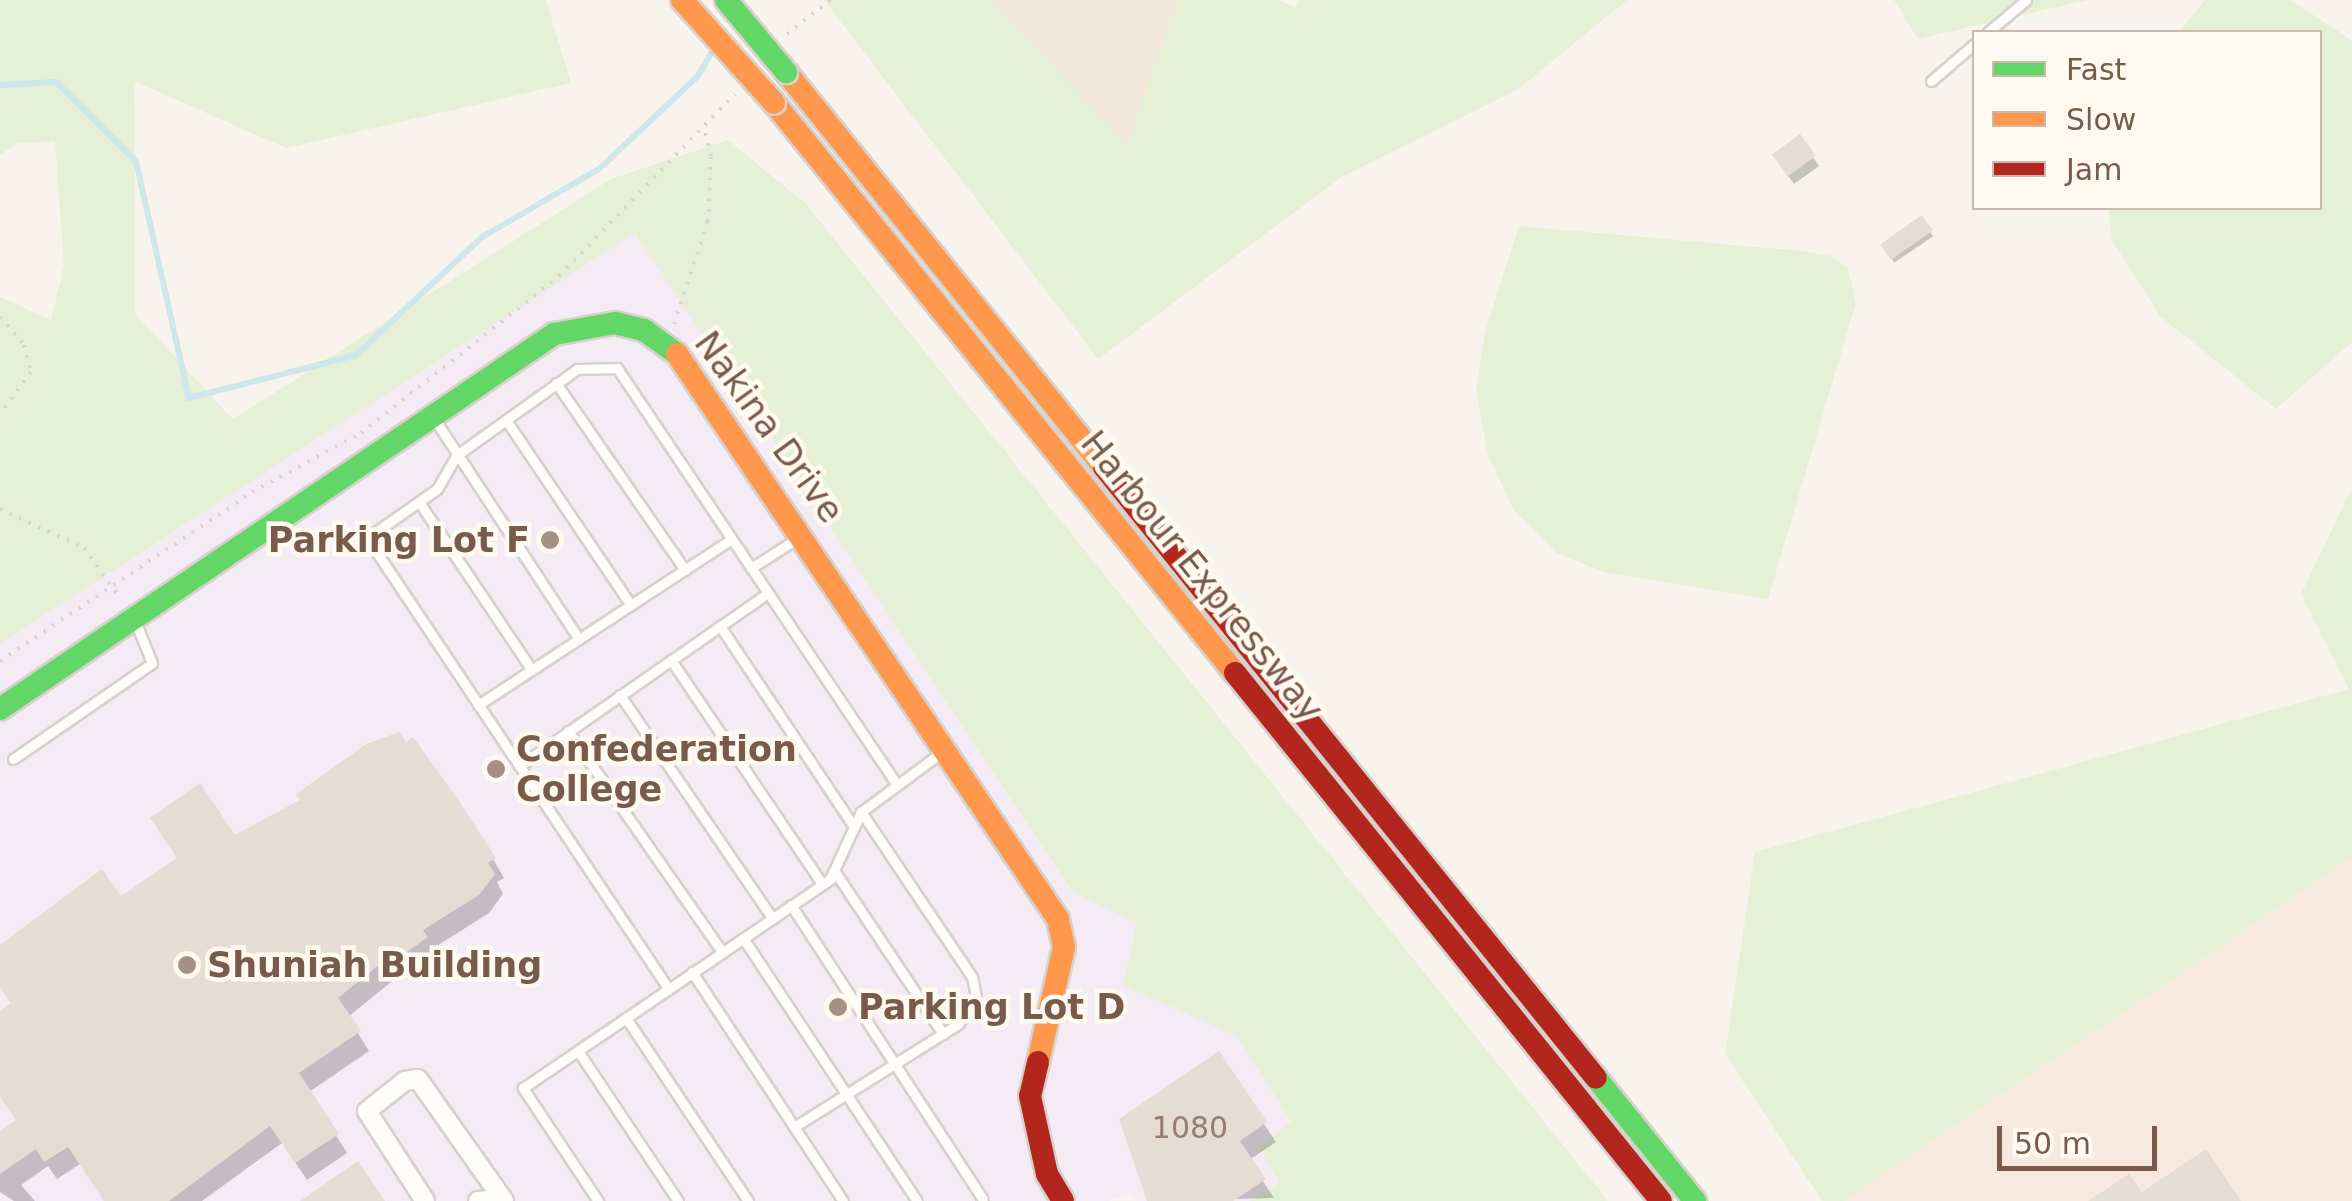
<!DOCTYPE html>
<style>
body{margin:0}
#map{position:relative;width:2352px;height:1201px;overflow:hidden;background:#f8f4ed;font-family:"DejaVu Sans",sans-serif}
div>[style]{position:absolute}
.residential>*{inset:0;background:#f1e7da}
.commercial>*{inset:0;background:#f8e9e0}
.education>*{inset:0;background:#f5ebf4}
.green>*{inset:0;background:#e5f0d7}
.shadow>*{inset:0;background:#0003;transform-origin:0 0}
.stream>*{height:6px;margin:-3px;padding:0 3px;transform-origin:3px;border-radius:3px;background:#cde7ea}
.building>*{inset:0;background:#e5dcd3;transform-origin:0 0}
.path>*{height:4px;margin-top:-2px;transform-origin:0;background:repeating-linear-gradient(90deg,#dbd4ce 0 2.5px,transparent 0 10.5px)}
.roads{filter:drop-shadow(2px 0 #d7d1cb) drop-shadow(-2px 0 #d7d1cb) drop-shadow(0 2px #d7d1cb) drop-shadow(0 -2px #d7d1cb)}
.lane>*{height:9px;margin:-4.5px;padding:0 4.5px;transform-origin:4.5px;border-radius:4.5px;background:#fefdfc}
.street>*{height:18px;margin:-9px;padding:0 9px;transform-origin:9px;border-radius:9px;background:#fefdfc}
.fast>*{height:22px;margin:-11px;padding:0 11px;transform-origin:11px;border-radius:11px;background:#63d668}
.slow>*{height:22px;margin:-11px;padding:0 11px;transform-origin:11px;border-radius:11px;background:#ff974d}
.jam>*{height:22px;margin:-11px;padding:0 11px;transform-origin:11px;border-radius:11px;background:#b3261e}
.bridges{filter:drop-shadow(2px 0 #dad1ca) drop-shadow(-2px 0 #dad1ca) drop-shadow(0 2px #dad1ca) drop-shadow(0 -2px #dad1ca)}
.fast-bridge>*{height:22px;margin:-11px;padding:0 11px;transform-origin:11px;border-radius:11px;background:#63d668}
.slow-bridge>*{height:22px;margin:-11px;padding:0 11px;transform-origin:11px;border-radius:11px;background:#ff974d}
.dots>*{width:28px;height:28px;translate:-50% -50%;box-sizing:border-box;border:5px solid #fff9ef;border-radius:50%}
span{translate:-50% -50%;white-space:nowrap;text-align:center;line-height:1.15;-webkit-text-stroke:9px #fff9ef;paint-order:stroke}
.number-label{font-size:30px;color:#957d6e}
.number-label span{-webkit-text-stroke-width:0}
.street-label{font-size:35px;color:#785b4a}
.poi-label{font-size:35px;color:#785b4a;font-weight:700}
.right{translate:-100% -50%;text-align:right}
.left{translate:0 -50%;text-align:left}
.legend{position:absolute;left:1972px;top:30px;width:350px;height:180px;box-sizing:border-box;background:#fff9ef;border:2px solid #c9baad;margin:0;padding:12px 18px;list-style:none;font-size:30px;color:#785b4a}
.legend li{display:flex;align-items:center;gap:20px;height:50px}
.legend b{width:50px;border:2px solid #c9baad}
.scale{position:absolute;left:1997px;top:1126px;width:160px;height:45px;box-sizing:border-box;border:5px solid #785b4a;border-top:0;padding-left:12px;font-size:30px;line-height:35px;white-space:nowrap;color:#785b4a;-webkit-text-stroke:8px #fff9ef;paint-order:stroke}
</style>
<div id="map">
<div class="residential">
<i style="clip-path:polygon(990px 0,1178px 0,1127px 146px)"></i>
</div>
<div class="commercial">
<i style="clip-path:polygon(2352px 858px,2352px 1201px,1844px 1201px)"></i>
</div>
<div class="education">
<i style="clip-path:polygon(635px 233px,1074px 893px,1137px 923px,1123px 985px,1238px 1036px,1291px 1123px,1280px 1183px,1250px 1201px,1136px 1201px,1128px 1193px,1109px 1201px,0 1201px,0 644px)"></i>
</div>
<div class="green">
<i style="clip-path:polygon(0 0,546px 0,571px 83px,286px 148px,134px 81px,135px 314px,233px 419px,611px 179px,728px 140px,806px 204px,1608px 1201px,1250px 1201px,1279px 1183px,1259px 1147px,1291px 1122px,1238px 1037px,1123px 985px,1137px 923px,1074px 893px,635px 233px,0 644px,0 297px,51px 320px,64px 266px,55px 141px,18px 143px,0 155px)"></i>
<i style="clip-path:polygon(824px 0,990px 0,1127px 145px,1178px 0,1278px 0,1296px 8px,1300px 0,1627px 0,1517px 90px,1343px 176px,1098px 359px)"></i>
<i style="clip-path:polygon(1894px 0,2087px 0,1918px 39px)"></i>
<i style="clip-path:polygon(2205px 0,2290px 0,2352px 40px,2352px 342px,2276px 409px,2160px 316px,2112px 240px,2108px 208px,2320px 208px,2320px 32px,2179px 32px)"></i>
<i style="clip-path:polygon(1519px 226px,1803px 251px,1831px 256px,1848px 268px,1856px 303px,1768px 599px,1603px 572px,1557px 553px,1514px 511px,1488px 455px,1476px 391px,1485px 332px)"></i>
<i style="clip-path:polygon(2352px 488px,2352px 858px,1844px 1201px,1822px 1201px,1725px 1054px,1755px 852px,2349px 689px,2301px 594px)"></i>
</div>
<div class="shadow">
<i style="clip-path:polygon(1800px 138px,1819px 166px,1794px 184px,1780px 164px)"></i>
<i style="left:1921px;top:218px;width:22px;height:47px;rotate:56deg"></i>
<i style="clip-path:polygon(235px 838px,493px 859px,504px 878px,497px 882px,503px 894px,489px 913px,432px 949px,437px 957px,416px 971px,412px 965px,348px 1017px,369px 1051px,309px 1092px,347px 1153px,307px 1180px,282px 1143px,202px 1201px,105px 1201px,80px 1164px,57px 1179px,48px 1166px,21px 1185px,35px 1201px,14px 1201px,0 1192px,0 1132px,18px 1122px,0 1096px,0 1014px,13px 1005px,0 986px,0 947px,120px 900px)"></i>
<i style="clip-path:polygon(1218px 1054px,1276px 1142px,1249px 1160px,1274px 1198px,1150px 1201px)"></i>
</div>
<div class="stream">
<i style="left:0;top:85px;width:56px;rotate:-3.1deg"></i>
<i style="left:56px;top:82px;width:112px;rotate:44.6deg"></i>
<i style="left:136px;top:161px;width:243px;rotate:77.4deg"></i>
<i style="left:189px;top:398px;width:172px;rotate:-14.4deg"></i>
<i style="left:356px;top:355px;width:173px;rotate:-43.1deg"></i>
<i style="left:482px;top:237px;width:135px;rotate:-30.2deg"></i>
<i style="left:599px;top:169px;width:136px;rotate:-43.2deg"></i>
<i style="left:698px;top:76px;width:32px;rotate:-60deg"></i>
</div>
<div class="building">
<i style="left:1800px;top:134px;width:27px;height:35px;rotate:54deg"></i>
<i style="left:1922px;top:215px;width:19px;height:51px;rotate:55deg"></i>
<i style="clip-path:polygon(400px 732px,406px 742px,413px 737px,461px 804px,496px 858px,488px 863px,495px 874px,479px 895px,423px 930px,428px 937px,404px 954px,400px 948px,338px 998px,361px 1031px,299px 1073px,339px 1134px,295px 1163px,270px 1126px,169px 1201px,104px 1201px,68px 1147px,44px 1162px,36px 1149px,0 1174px,0 1131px,16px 1120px,0 1097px,0 1011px,11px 1003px,0 987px,0 945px,102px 869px,121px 896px,177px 858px,150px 818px,200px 783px,235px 835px,300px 800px,296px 794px,366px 744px)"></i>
<i style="clip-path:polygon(1219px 1051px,1267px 1122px,1240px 1141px,1266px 1179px,1233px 1201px,1147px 1201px,1119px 1119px)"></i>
<i style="clip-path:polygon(2206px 1149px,2241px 1201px,2088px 1201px,2129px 1174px,2142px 1192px)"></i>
<i style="clip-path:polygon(358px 1161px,385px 1201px,300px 1201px)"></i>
</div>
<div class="path">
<i style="left:787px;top:34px;width:55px;rotate:-38.3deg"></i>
<i style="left:0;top:317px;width:37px;rotate:49deg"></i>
<i style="left:24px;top:345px;width:28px;rotate:75deg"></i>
<i style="left:31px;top:372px;width:52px;rotate:126.4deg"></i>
<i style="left:674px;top:324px;width:108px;rotate:-71.6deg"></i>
<i style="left:708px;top:222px;width:66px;rotate:-87.4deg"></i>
<i style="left:711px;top:156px;width:31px;rotate:-103deg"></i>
<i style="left:0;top:509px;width:93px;rotate:24.9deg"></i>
<i style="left:84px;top:548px;width:62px;rotate:54.2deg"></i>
<i style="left:0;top:661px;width:303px;rotate:-33.8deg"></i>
<i style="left:252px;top:492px;width:124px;rotate:-28.4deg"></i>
<i style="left:361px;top:433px;width:253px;rotate:-38.4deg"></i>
<i style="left:559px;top:276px;width:253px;rotate:-46deg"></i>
</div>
<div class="roads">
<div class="lane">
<i style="left:1988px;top:32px;width:50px;rotate:-40.1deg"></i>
<i style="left:1931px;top:81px;width:57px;rotate:-40.7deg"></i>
<i style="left:556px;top:383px;width:227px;rotate:55.4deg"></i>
<i style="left:435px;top:420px;width:262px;rotate:56.7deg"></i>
<i style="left:506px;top:420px;width:223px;rotate:56deg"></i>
<i style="left:419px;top:502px;width:202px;rotate:56.1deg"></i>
<i style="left:751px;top:568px;width:59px;rotate:-32.6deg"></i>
<i style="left:720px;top:626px;width:242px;rotate:56.3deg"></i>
<i style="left:671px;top:660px;width:270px;rotate:56deg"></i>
<i style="left:620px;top:695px;width:270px;rotate:55.7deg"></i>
<i style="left:478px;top:705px;width:303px;rotate:-33.2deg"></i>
<i style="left:568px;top:731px;width:269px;rotate:55.1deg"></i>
<i style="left:13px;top:759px;width:169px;rotate:-34.6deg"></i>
<i style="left:152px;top:663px;width:45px;rotate:-112deg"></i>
<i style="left:519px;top:766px;width:303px;rotate:-34.8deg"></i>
<i style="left:835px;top:872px;width:195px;rotate:56.3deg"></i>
<i style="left:791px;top:905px;width:351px;rotate:56.9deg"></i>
<i style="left:743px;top:938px;width:315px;rotate:56.5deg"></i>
<i style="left:692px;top:972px;width:274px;rotate:56.6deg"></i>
<i style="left:668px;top:988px;width:541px;rotate:-123.78deg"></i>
<i style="left:367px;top:538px;width:85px;rotate:-35deg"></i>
<i style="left:437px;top:489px;width:39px;rotate:-60deg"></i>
<i style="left:457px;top:455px;width:148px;rotate:-35.6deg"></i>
<i style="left:577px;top:369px;width:40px;rotate:-1.4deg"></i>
<i style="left:617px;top:368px;width:499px;rotate:56.1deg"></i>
<i style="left:626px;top:1018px;width:220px;rotate:56.3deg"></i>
<i style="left:578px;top:1051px;width:180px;rotate:56.3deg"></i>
<i style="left:794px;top:1127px;width:194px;rotate:-32.1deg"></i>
<i style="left:958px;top:1024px;width:32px;rotate:-56deg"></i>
<i style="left:976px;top:997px;width:20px;rotate:-101deg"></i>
<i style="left:972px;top:977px;width:199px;rotate:-123.9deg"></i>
<i style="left:598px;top:1201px;width:136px;rotate:-123.6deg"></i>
<i style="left:523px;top:1088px;width:371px;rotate:-34.2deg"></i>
<i style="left:830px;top:879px;width:74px;rotate:-65.2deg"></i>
<i style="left:861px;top:812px;width:101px;rotate:-36.5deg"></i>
</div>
<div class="street">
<i style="left:425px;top:1201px;width:107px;rotate:-122.8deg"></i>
<i style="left:367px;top:1111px;width:48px;rotate:-38.3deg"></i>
<i style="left:405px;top:1081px;width:13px;rotate:-9deg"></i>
<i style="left:418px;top:1079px;width:149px;rotate:54.8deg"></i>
<i style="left:478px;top:1201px;width:24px;rotate:-5deg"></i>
</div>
<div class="fast">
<i style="left:0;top:709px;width:669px;rotate:-34.09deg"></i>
<i style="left:554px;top:334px;width:62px;rotate:-10.2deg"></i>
<i style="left:615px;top:323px;width:30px;rotate:14deg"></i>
<i style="left:644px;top:330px;width:41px;rotate:36deg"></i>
<i style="left:1596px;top:1078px;width:158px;rotate:51.2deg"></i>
</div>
<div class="slow">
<i style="left:786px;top:72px;width:507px;rotate:51.16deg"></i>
<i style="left:774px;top:103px;width:733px;rotate:51.04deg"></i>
<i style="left:677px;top:354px;width:681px;rotate:56.01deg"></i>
<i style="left:1058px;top:919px;width:29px;rotate:78deg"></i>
<i style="left:1064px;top:947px;width:118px;rotate:102.7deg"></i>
</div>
<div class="jam">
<i style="left:1104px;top:467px;width:784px;rotate:51.16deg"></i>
<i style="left:1235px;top:673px;width:678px;rotate:51.1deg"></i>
<i style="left:1038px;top:1062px;width:35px;rotate:103deg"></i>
<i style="left:1030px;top:1096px;width:80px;rotate:77.7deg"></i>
<i style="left:1047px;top:1174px;width:31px;rotate:59deg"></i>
</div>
</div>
<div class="bridges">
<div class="fast-bridge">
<i style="left:726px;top:0;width:94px;rotate:50.2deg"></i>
</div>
<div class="slow-bridge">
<i style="left:682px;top:0;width:138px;rotate:48.2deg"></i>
</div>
</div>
<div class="dots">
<i style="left:550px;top:540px;background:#a59183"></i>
<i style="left:496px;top:769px;background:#a59183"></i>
<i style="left:187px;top:965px;background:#a59183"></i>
<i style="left:838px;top:1007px;background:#a59183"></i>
</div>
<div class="number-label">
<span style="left:1190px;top:1128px">1080</span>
</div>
<div class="street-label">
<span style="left:769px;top:427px;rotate:54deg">Nakina Drive</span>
<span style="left:1202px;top:576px;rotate:51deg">Harbour Expressway</span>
</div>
<div class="poi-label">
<span class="right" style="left:530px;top:540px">Parking Lot F</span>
<span class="left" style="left:516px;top:769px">Confederation<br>College</span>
<span class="left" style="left:207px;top:965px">Shuniah Building</span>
<span class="left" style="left:858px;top:1007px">Parking Lot D</span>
</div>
<ul class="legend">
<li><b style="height:12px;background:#63d668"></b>Fast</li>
<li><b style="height:12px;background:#ff974d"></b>Slow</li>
<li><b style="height:12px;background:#b3261e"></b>Jam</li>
</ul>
<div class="scale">50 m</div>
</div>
